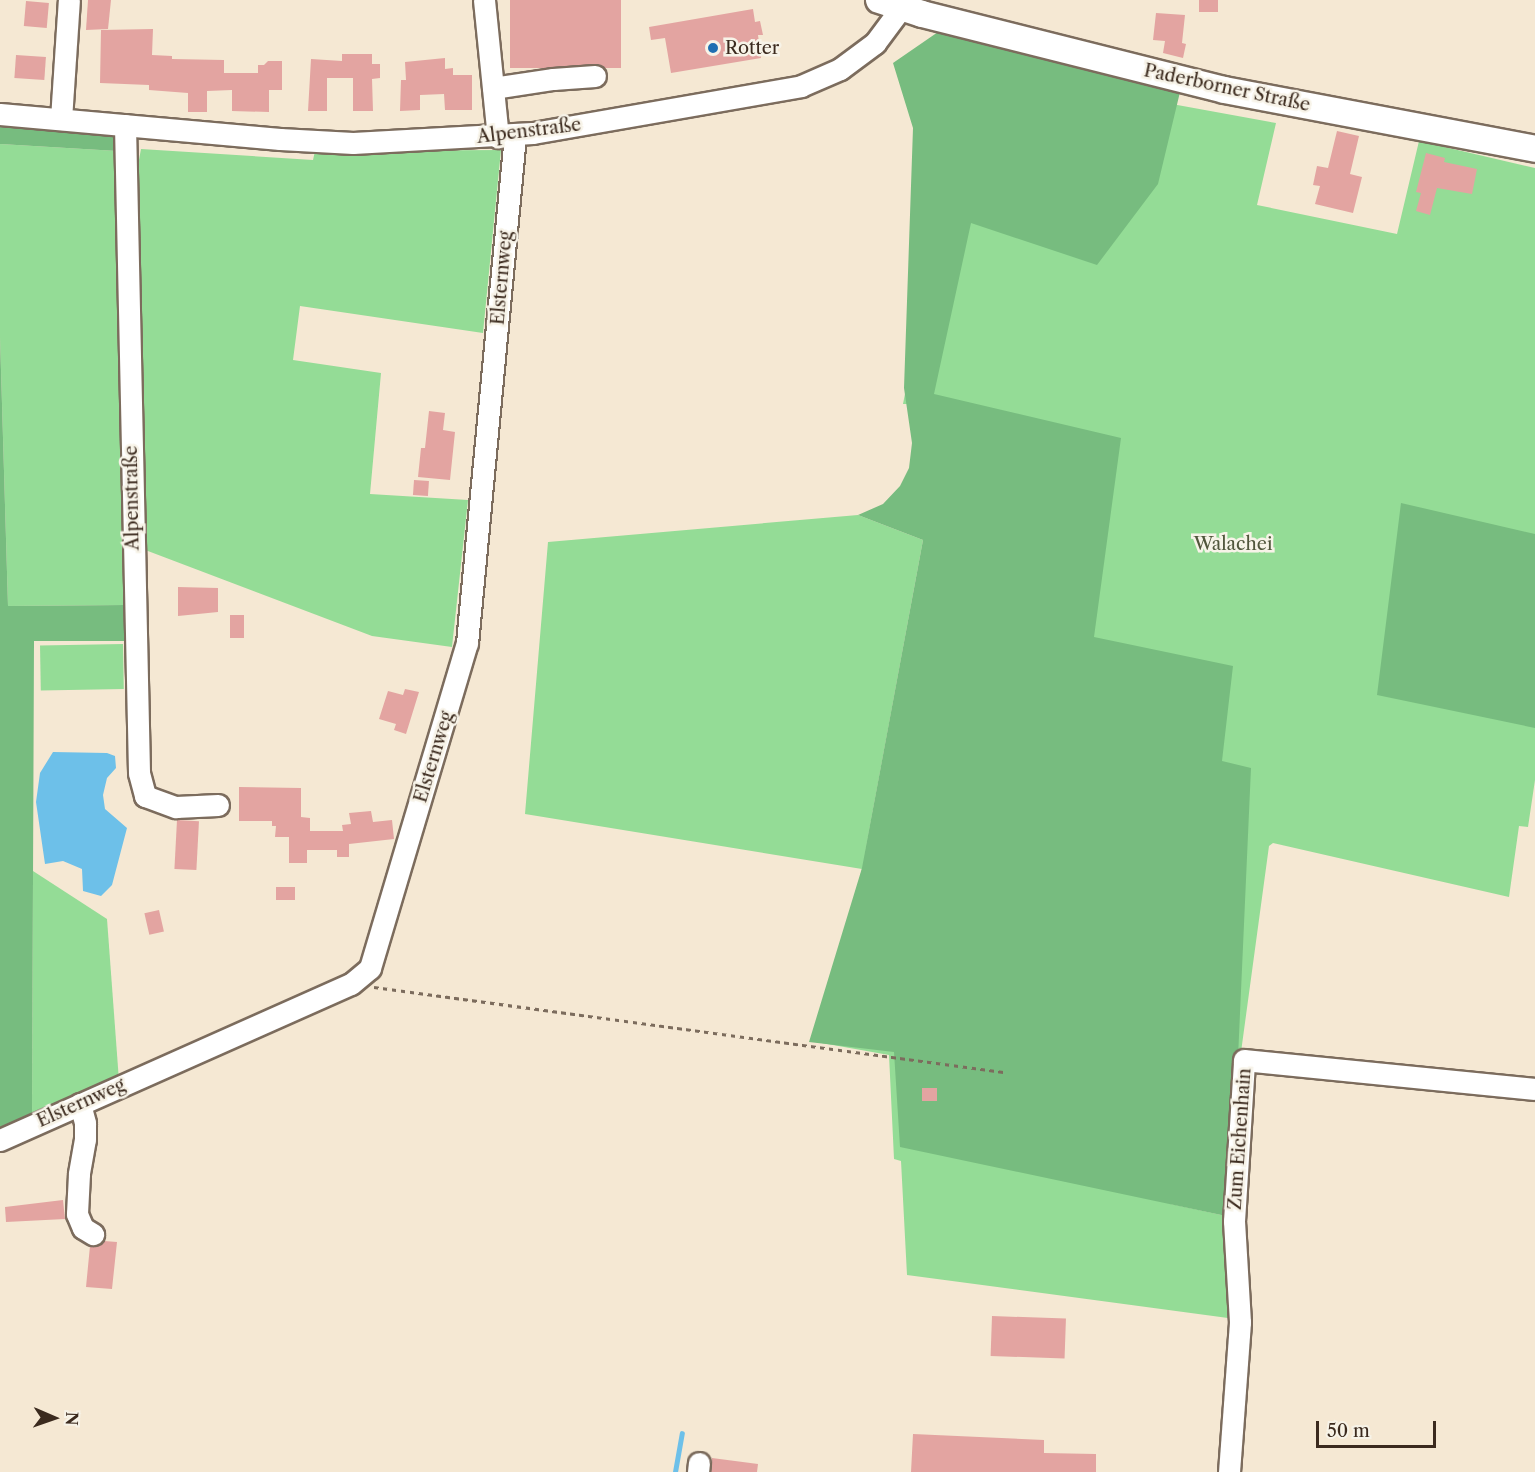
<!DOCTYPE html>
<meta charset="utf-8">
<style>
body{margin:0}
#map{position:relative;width:1535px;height:1472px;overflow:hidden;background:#f5e8d3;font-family:"Libre Caslon Text",serif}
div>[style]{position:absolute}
.green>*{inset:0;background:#94dc96;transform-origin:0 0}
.forest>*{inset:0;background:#77bc7f}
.water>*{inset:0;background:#6dc0e9}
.stream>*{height:4.5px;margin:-2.25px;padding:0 2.25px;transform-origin:2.25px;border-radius:2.25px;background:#6dc0e9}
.building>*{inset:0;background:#e3a4a1;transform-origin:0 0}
.path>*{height:3px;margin-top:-1.5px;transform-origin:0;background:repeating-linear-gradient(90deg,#7c6c5d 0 4.5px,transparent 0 9px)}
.roads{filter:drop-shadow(2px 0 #7c6c5d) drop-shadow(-2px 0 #7c6c5d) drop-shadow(0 2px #7c6c5d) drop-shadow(0 -2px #7c6c5d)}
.minor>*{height:21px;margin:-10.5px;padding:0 10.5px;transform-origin:10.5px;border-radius:10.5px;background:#fff}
.major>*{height:26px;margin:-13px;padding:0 13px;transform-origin:13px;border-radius:13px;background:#fff}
.dots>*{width:16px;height:16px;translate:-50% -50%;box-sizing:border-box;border:3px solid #f7f3e8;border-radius:50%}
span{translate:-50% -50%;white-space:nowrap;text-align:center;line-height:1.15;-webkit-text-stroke:5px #f7f3e8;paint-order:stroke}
.poi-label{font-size:18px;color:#3b2a1e}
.left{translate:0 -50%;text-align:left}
.street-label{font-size:18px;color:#3b2a1e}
.park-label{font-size:18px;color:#51563c}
.north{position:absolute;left:24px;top:1388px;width:60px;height:60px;-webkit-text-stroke:4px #f7f3e8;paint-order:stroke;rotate:92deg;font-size:16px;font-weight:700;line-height:24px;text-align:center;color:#3b2a1e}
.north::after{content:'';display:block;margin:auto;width:21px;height:27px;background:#3b2a1e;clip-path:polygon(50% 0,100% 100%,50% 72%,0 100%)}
.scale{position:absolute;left:1316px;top:1421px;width:120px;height:27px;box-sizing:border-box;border:3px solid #3b2a1e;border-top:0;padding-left:8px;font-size:18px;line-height:21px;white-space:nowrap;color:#3b2a1e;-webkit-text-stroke:4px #f7f3e8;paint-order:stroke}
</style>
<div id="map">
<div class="green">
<i style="clip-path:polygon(968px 76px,1128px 96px,1276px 123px,1257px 205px,1397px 234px,1419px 141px,1535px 168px,1535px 780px,1528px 827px,1519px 826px,1509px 897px,1273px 843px,1269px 846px,1236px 1089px,1171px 1204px,1226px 1216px,1228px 1318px,907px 1275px,901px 1161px,894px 1159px,889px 1055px,816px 1042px,862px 869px,525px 814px,548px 542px,858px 515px,923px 540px,864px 858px,952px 404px,903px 404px)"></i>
<i style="clip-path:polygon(0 144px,117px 151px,125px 605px,8px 606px,0 336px)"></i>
<i style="clip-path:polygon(141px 149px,313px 160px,315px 151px,501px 150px,483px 333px,300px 306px,293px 360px,381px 373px,370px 494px,468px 500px,452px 647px,372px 636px,140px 548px,133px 192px)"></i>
<i style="left:123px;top:644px;width:45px;height:83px;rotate:89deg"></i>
<i style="clip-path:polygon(33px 871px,107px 919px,119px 1081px,32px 1119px)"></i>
</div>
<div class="forest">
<i style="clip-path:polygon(938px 32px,1180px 92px,1158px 184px,1097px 265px,971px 223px,934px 394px,1121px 438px,1094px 637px,1233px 666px,1222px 761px,1251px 768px,1238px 1058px,1226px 1216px,900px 1147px,894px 1052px,809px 1042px,862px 868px,923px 540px,858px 515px,883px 504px,900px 486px,909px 468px,912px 443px,904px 388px,913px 128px,893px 63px)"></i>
<i style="clip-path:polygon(0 123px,51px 126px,71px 132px,115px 136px,117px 151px,0 144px)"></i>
<i style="clip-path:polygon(0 336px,8px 606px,125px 605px,126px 641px,34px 641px,32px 1119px,0 1133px)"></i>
<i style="clip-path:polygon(1401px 503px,1535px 534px,1535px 728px,1377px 695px)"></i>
</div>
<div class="water">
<i style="clip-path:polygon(53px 752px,107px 753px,115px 756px,116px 768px,107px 778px,103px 795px,105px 809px,127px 828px,112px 885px,101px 896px,83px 891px,82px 869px,63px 861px,45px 864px,36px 802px,40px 773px)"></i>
</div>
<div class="stream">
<i style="left:675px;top:1472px;width:39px;rotate:-80deg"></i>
</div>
<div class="building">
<i style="clip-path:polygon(88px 0,111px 0,108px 29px,86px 30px)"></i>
<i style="left:510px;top:0;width:111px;height:68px"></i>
<i style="left:1199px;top:0;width:19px;height:12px"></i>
<i style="left:26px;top:1px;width:23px;height:25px;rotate:5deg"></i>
<i style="clip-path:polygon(753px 9px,755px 22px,760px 21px,763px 35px,758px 35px,761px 58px,671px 73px,665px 38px,651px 40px,649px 27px)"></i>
<i style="clip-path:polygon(1156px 13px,1185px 15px,1182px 43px,1186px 44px,1183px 58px,1163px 53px,1165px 41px,1153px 40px)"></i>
<i style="clip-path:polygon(153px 29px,152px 55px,172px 56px,172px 59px,224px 60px,224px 73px,258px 73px,258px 65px,264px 65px,268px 61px,282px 61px,282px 90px,269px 90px,269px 112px,232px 111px,232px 90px,207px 91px,207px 112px,188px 112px,188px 93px,149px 90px,149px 85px,100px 83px,101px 30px)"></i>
<i style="clip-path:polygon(342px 54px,372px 54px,372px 64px,380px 64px,380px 78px,372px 79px,373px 111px,353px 111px,353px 78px,327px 78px,327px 111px,308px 111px,311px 59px,342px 61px)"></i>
<i style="left:16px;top:55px;width:30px;height:23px;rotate:4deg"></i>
<i style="clip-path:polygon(445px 58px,445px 69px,453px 68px,453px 75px,472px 75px,472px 110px,445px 110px,444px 94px,420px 95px,420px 110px,400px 111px,401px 80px,406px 80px,405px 62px)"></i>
<i style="clip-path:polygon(1337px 131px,1359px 136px,1350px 174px,1362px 177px,1353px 213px,1315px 204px,1320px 186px,1313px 185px,1317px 166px,1328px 168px)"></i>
<i style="clip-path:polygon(1426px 153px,1445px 158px,1444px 162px,1477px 169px,1472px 194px,1437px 188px,1430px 215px,1416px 211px,1421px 193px,1416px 192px)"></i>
<i style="clip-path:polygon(429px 411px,445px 413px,443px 430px,455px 432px,450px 480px,418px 477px,421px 448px,425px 448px)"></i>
<i style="left:414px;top:480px;width:15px;height:15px;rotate:4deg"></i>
<i style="clip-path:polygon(178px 587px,218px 588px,218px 612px,178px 616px)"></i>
<i style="left:230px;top:615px;width:14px;height:23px"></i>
<i style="clip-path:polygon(405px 689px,419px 692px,406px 734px,394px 730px,396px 724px,379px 719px,388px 691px,403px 695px)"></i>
<i style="clip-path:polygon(239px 787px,301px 788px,301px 817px,310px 818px,310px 831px,343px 831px,342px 825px,351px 824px,349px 813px,371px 811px,373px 822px,392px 820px,394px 839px,349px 844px,349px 857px,337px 857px,337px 850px,307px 850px,307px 863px,289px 863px,289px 837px,275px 837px,276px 826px,272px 826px,272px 821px,239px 821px)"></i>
<i style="left:177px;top:820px;width:22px;height:49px;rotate:3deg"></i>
<i style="left:276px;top:887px;width:19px;height:13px"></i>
<i style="left:159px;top:910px;width:22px;height:15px;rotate:77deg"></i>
<i style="left:922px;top:1088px;width:15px;height:13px"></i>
<i style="clip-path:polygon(63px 1200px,65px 1219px,6px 1222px,5px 1207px)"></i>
<i style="clip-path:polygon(104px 1241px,117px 1242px,112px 1289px,86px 1287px,90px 1246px,99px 1245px)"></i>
<i style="left:992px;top:1316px;width:74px;height:40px;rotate:2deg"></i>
<i style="clip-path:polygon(913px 1434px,1044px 1440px,1044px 1453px,1096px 1454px,1096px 1472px,911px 1472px)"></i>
<i style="clip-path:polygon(712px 1458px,758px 1464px,757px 1472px,711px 1472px)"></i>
</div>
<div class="path">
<i style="left:374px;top:987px;width:635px;rotate:7.7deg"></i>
</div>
<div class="roads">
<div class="minor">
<i style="left:484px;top:0;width:138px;rotate:84.2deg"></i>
<i style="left:493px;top:88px;width:61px;rotate:-8.5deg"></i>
<i style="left:553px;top:79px;width:42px;rotate:-4.1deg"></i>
<i style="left:0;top:114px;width:281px;rotate:5.1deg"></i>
<i style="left:280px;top:139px;width:73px;rotate:3.1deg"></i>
<i style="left:353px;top:143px;width:180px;rotate:-3.2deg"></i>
<i style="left:533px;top:133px;width:272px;rotate:-9.9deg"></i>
<i style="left:801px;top:86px;width:43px;rotate:-23.6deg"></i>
<i style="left:840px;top:69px;width:44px;rotate:-36.6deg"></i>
<i style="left:875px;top:43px;width:44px;rotate:-53.4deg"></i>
<i style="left:61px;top:119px;width:119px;rotate:-86.2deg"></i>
<i style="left:125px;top:125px;width:648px;rotate:88.76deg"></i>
<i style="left:139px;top:773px;width:24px;rotate:75deg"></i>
<i style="left:145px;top:796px;width:33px;rotate:20deg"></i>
<i style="left:176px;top:807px;width:42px;rotate:-2.7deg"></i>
<i style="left:80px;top:1104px;width:20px;rotate:75deg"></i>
<i style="left:85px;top:1123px;width:16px;rotate:90deg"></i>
<i style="left:85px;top:1139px;width:36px;rotate:100deg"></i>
<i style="left:79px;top:1174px;width:40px;rotate:92.9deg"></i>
<i style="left:77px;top:1214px;width:15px;rotate:67deg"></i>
<i style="left:83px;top:1228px;width:12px;rotate:31deg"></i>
<i style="left:0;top:1140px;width:384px;rotate:-24deg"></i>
<i style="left:351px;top:984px;width:25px;rotate:-40deg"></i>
<i style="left:370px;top:968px;width:339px;rotate:-73.4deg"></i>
<i style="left:467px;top:643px;width:510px;rotate:-84.6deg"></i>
<i style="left:698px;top:1472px;width:9px;rotate:-84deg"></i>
<i style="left:1229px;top:1472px;width:150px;rotate:-85.8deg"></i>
<i style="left:1240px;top:1322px;width:101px;rotate:-93.4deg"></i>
<i style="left:1234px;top:1221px;width:161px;rotate:-86.4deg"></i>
<i style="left:1244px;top:1060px;width:292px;rotate:5.7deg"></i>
</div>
<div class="major">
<i style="left:879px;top:0;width:45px;rotate:18deg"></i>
<i style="left:922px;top:14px;width:311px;rotate:14.1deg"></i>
<i style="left:1224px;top:90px;width:317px;rotate:10.7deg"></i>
</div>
</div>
<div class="dots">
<i style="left:713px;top:48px;background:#1f6fb2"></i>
</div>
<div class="poi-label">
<span class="left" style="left:725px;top:48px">Rotter</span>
</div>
<div class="street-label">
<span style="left:1227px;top:88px;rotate:12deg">Paderborner Straße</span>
<span style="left:529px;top:131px;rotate:-7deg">Alpenstraße</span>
<span style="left:502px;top:278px;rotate:-85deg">Elsternweg</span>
<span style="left:132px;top:498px;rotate:-91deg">Alpenstraße</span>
<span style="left:434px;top:757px;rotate:-73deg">Elsternweg</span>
<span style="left:81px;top:1103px;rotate:-24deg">Elsternweg</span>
<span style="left:1240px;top:1139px;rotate:-86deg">Zum Eichenhain</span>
</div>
<div class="park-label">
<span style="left:1233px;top:544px">Walachei</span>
</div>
<div class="north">N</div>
<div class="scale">50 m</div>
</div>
